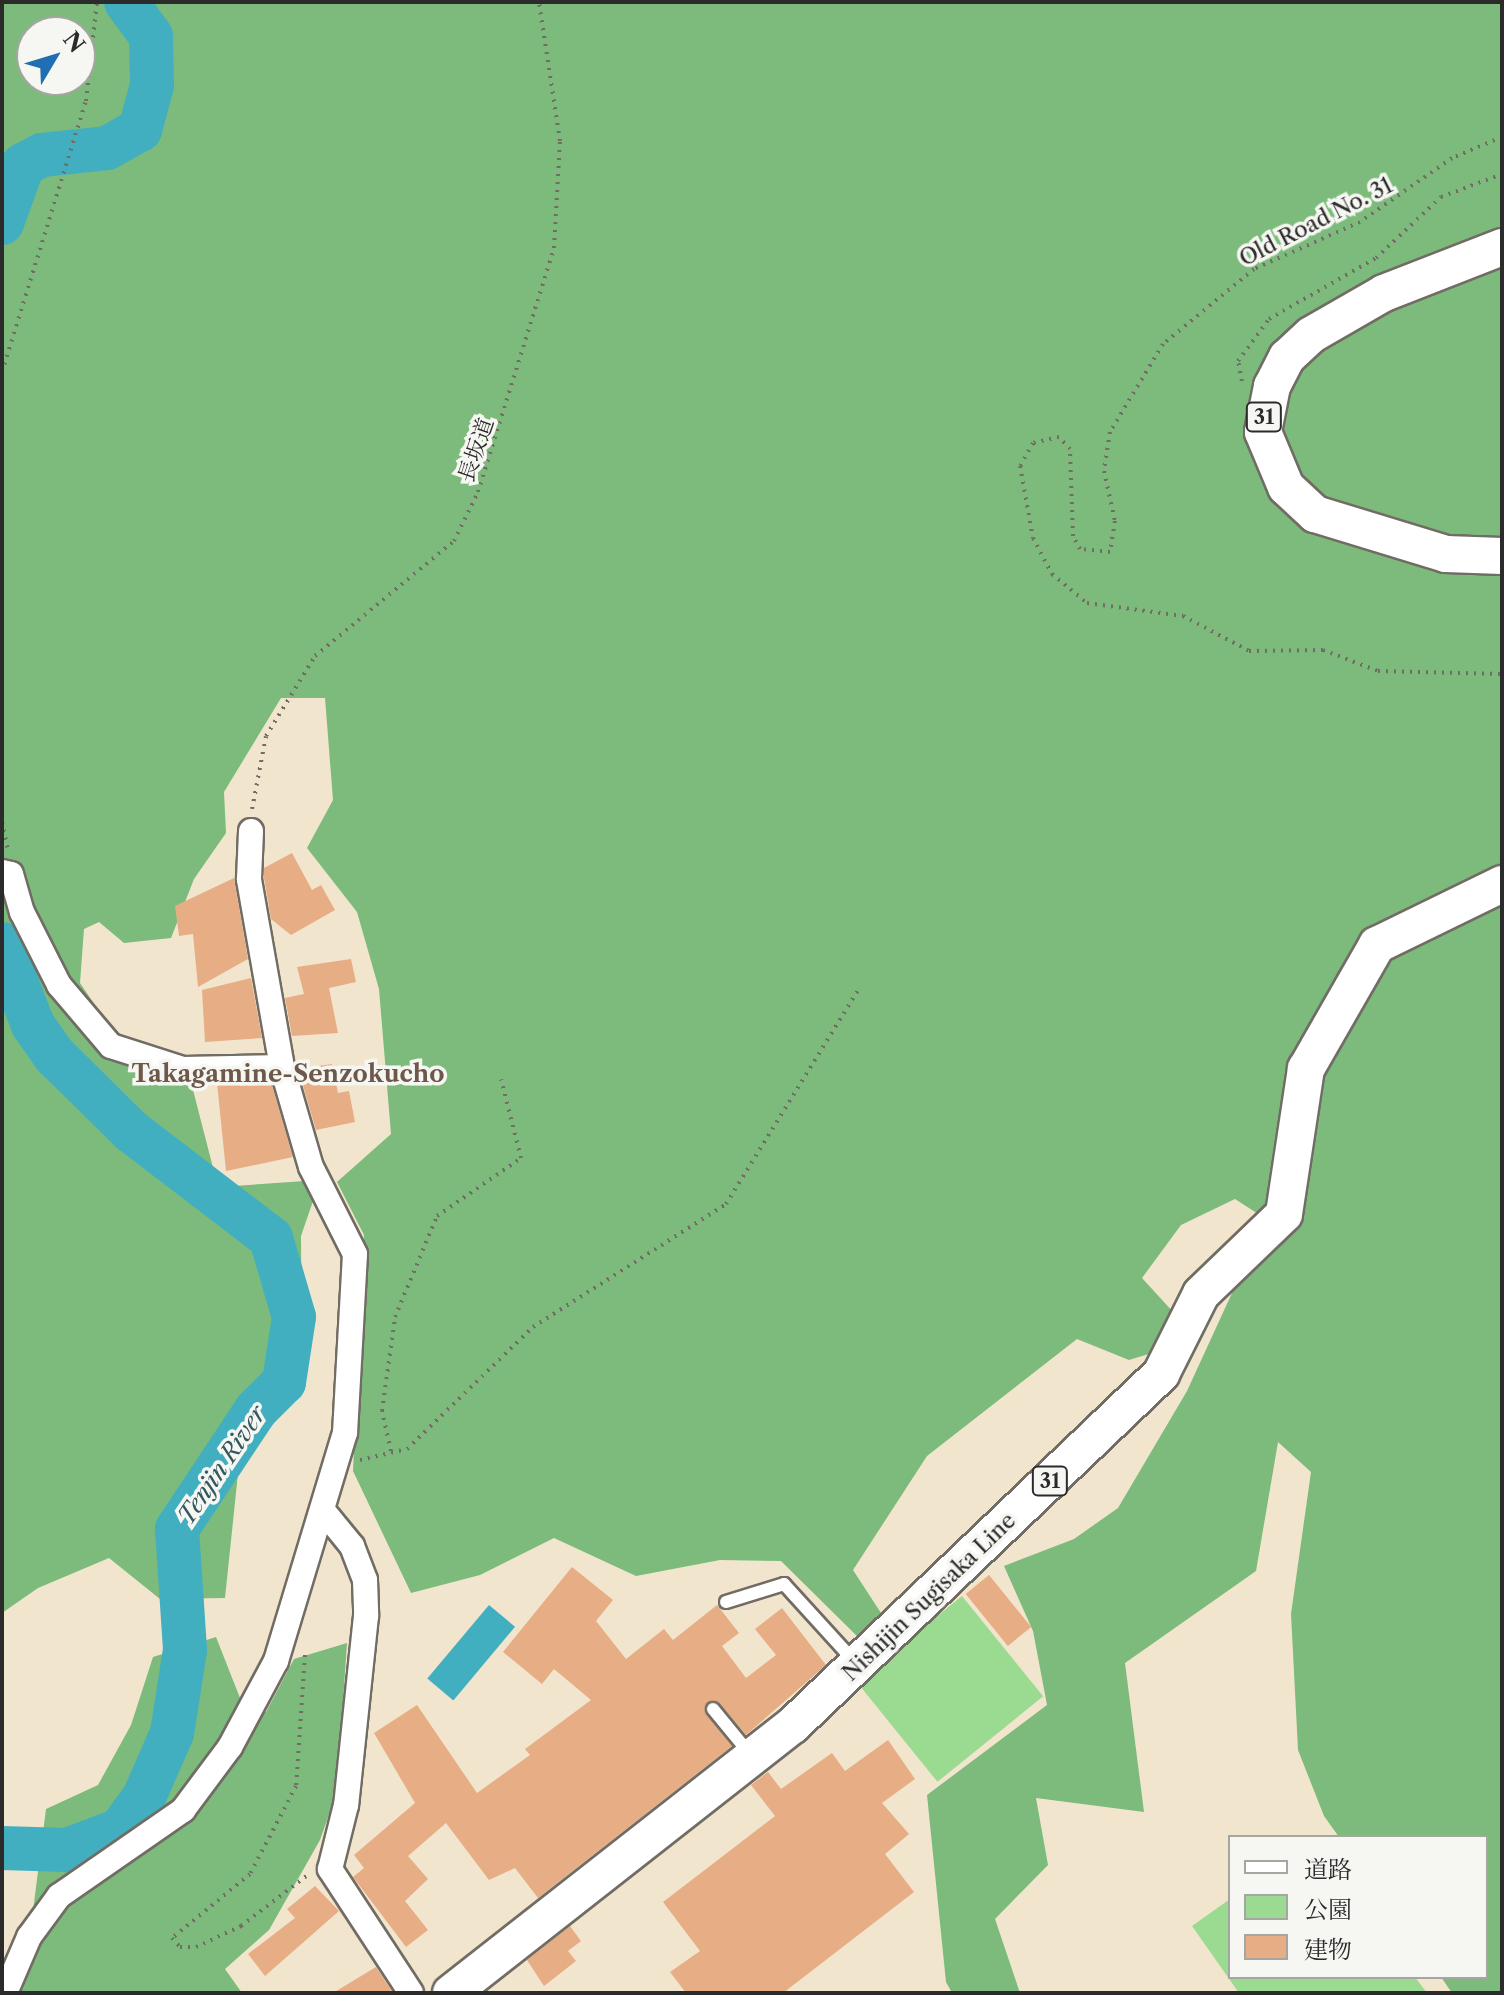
<!DOCTYPE html>
<meta charset="utf-8">
<style>
body{margin:0}
#map{position:relative;width:1504px;height:1995px;overflow:hidden;background:#f2e5cd;font-family:"Libre Caslon Text","Noto Serif JP",serif}
div>[style]{position:absolute}
.green>*{inset:0;background:#9bdb91;transform-origin:0 0}
.forest>*{inset:0;background:#7cbb7b}
.water>*{inset:0;background:#42afc0;transform-origin:0 0}
.river>*{height:44px;margin:-22px;padding:0 22px;transform-origin:22px;border-radius:22px;background:#42afc0}
.building>*{inset:0;background:#e7ad85;transform-origin:0 0}
.path>*{height:4px;margin-top:-2px;transform-origin:0;background:repeating-linear-gradient(90deg,#716c64 0 2px,transparent 0 8px)}
.roads{filter:drop-shadow(2px 0 #716c64) drop-shadow(-2px 0 #716c64) drop-shadow(0 2px #716c64) drop-shadow(0 -2px #716c64)}
.service>*{height:12px;margin:-6px;padding:0 6px;transform-origin:6px;border-radius:6px;background:#fff}
.minor>*{height:24px;margin:-12px;padding:0 12px;transform-origin:12px;border-radius:12px;background:#fff}
.primary>*{height:36px;margin:-18px;padding:0 18px;transform-origin:18px;border-radius:18px;background:#fff}
span{translate:-50% -50%;white-space:nowrap;text-align:center;line-height:1.15;-webkit-text-stroke:7px #f6f6f2;paint-order:stroke}
.shield-label span{padding:2px 6px;background:#f6f6f2;border:2px solid;border-radius:6px;-webkit-text-stroke-width:0}
.shield-label{font-size:20px;color:#2b2b2b;font-weight:700}
.street-label{font-size:22px;color:#2b2b2b}
.neighbourhood-label{font-size:24px;color:#6d584a;font-weight:700}
.water-label{font-size:24px;color:#33595f;font-style:italic}
.frame{position:absolute;inset:0;border:4px solid #2b2b2b;pointer-events:none}
.legend{position:absolute;left:1228px;top:1835px;width:260px;height:144px;box-sizing:border-box;background:#f6f6f2;border:2px solid #a5a5a2;margin:0;padding:10px 14px;list-style:none;font-size:24px;color:#2b2b2b}
.legend li{display:flex;align-items:center;gap:16px;height:40px}
.legend b{width:40px;border:2px solid #a5a5a2}
.north{position:absolute;left:16px;top:16px;width:80px;height:80px;box-sizing:border-box;background:#f6f6f2;border:2px solid #a5a5a2;border-radius:50%;rotate:52deg;font-size:22px;font-weight:700;line-height:32px;text-align:center;color:#2b2b2b}
.north::after{content:'';display:block;margin:auto;width:28px;height:36px;background:#1f6fb2;clip-path:polygon(50% 0,100% 100%,50% 72%,0 100%)}
</style>
<div id="map">
<div class="green">
<i style="left:962px;top:1596px;width:129px;height:136px;rotate:51deg"></i>
<i style="clip-path:polygon(1230px 1899px,1230px 1977px,1415px 1977px,1427px 1993px,1239px 1993px,1192px 1926px)"></i>
</div>
<div class="forest">
<i style="clip-path:polygon(evenodd,2px 2px,1502px 2px,1502px 1993px,1452px 1993px,1441px 1977px,1486px 1977px,1486px 1837px,1339px 1837px,1324px 1816px,1298px 1750px,1291px 1614px,1311px 1472px,1278px 1442px,1256px 1571px,1125px 1663px,1144px 1812px,1036px 1798px,1048px 1865px,995px 1919px,1020px 1993px,952px 1993px,946px 1982px,927px 1795px,1047px 1705px,1033px 1631px,1004px 1566px,1074px 1539px,1118px 1508px,1187px 1391px,1266px 1219px,1235px 1199px,1181px 1225px,1142px 1278px,1174px 1313px,1152px 1353px,1129px 1360px,1077px 1339px,927px 1456px,853px 1570px,881px 1613px,863px 1642px,781px 1561px,720px 1560px,636px 1576px,554px 1538px,480px 1575px,411px 1593px,353px 1471px,364px 1235px,337px 1182px,391px 1134px,379px 989px,357px 912px,307px 848px,333px 800px,325px 698px,281px 698px,224px 792px,226px 833px,194px 879px,171px 938px,124px 943px,99px 922px,84px 929px,80px 983px,146px 1080px,192px 1086px,218px 1187px,305px 1181px,313px 1201px,301px 1236px,302px 1368px,239px 1464px,225px 1598px,160px 1599px,109px 1558px,38px 1588px,2px 1613px,2px 2px,32px 32px,80px 32px,80px 80px,32px 80px,32px 32px)"></i>
<i style="clip-path:polygon(216px 1637px,242px 1703px,266px 1712px,294px 1659px,347px 1643px,337px 1792px,320px 1840px,269px 1930px,225px 1969px,242px 1993px,2px 1993px,23px 1989px,46px 1809px,98px 1785px,131px 1725px,153px 1657px)"></i>
</div>
<div class="water">
<i style="left:489px;top:1605px;width:34px;height:96px;rotate:40deg"></i>
</div>
<div class="river">
<i style="left:2px;top:223px;width:62px;rotate:-70.1deg"></i>
<i style="left:23px;top:165px;width:21px;rotate:-28deg"></i>
<i style="left:42px;top:155px;width:65px;rotate:-6.1deg"></i>
<i style="left:107px;top:148px;width:38px;rotate:-29deg"></i>
<i style="left:140px;top:130px;width:47px;rotate:-75.1deg"></i>
<i style="left:152px;top:85px;width:49px;rotate:-91.2deg"></i>
<i style="left:151px;top:36px;width:42px;rotate:-126.3deg"></i>
<i style="left:2px;top:944px;width:87px;rotate:69.1deg"></i>
<i style="left:33px;top:1025px;width:38px;rotate:55deg"></i>
<i style="left:55px;top:1056px;width:107px;rotate:44.6deg"></i>
<i style="left:131px;top:1131px;width:176px;rotate:37.4deg"></i>
<i style="left:271px;top:1238px;width:82px;rotate:73.8deg"></i>
<i style="left:294px;top:1317px;width:66px;rotate:98.7deg"></i>
<i style="left:284px;top:1382px;width:40px;rotate:135deg"></i>
<i style="left:256px;top:1410px;width:143px;rotate:123.6deg"></i>
<i style="left:177px;top:1529px;width:121px;rotate:86.2deg"></i>
<i style="left:185px;top:1650px;width:84px;rotate:98.9deg"></i>
<i style="left:172px;top:1733px;width:70px;rotate:113.6deg"></i>
<i style="left:144px;top:1797px;width:41px;rotate:126deg"></i>
<i style="left:120px;top:1830px;width:57px;rotate:159.3deg"></i>
<i style="left:67px;top:1850px;width:65px;rotate:-178.2deg"></i>
</div>
<div class="building">
<i style="clip-path:polygon(292px 853px,312px 890px,321px 885px,335px 910px,291px 935px,271px 919px,264px 878px,264px 868px)"></i>
<i style="clip-path:polygon(234px 878px,248px 959px,198px 987px,193px 934px,179px 936px,175px 906px)"></i>
<i style="clip-path:polygon(351px 959px,356px 982px,329px 988px,338px 1033px,292px 1036px,285px 998px,304px 994px,297px 967px)"></i>
<i style="clip-path:polygon(251px 978px,262px 1038px,205px 1042px,202px 990px)"></i>
<i style="clip-path:polygon(332px 1064px,338px 1093px,349px 1091px,355px 1122px,316px 1130px,298px 1069px)"></i>
<i style="clip-path:polygon(271px 1082px,293px 1157px,226px 1171px,217px 1083px)"></i>
<i style="clip-path:polygon(572px 1567px,613px 1600px,596px 1621px,626px 1659px,664px 1629px,673px 1640px,717px 1605px,739px 1633px,722px 1646px,746px 1678px,776px 1655px,755px 1629px,782px 1608px,826px 1665px,746px 1735px,719px 1703px,708px 1702px,706px 1714px,732px 1746px,538px 1898px,515px 1868px,489px 1880px,446px 1823px,408px 1856px,428px 1879px,405px 1901px,428px 1930px,406px 1947px,353px 1877px,364px 1868px,354px 1855px,415px 1803px,374px 1733px,417px 1705px,477px 1793px,530px 1755px,525px 1749px,591px 1700px,554px 1669px,542px 1684px,503px 1652px)"></i>
<i style="left:989px;top:1575px;width:67px;height:30px;rotate:51deg"></i>
<i style="clip-path:polygon(888px 1740px,915px 1779px,882px 1803px,909px 1834px,885px 1854px,914px 1892px,783px 1993px,686px 1993px,670px 1972px,700px 1951px,663px 1902px,775px 1816px,751px 1785px,768px 1772px,781px 1789px,832px 1753px,845px 1771px)"></i>
<i style="clip-path:polygon(315px 1886px,339px 1911px,265px 1976px,248px 1954px,295px 1918px,287px 1909px)"></i>
<i style="clip-path:polygon(570px 1926px,581px 1941px,568px 1951px,576px 1961px,544px 1986px,527px 1960px)"></i>
<i style="clip-path:polygon(376px 1967px,393px 1993px,333px 1993px)"></i>
</div>
<div class="path">
<i style="left:1502px;top:137px;width:54px;rotate:157.2deg"></i>
<i style="left:1452px;top:158px;width:112px;rotate:145.2deg"></i>
<i style="left:1360px;top:222px;width:116px;rotate:156.1deg"></i>
<i style="left:1254px;top:269px;width:118px;rotate:140.5deg"></i>
<i style="left:1163px;top:344px;width:103px;rotate:121.1deg"></i>
<i style="left:1110px;top:432px;width:39px;rotate:99deg"></i>
<i style="left:1104px;top:471px;width:51px;rotate:77.6deg"></i>
<i style="left:1115px;top:521px;width:31px;rotate:99deg"></i>
<i style="left:1110px;top:552px;width:30px;rotate:-174deg"></i>
<i style="left:1080px;top:549px;width:15px;rotate:-118deg"></i>
<i style="left:1073px;top:536px;width:87px;rotate:-92deg"></i>
<i style="left:1070px;top:449px;width:16px;rotate:-133deg"></i>
<i style="left:1059px;top:437px;width:27px;rotate:167deg"></i>
<i style="left:1033px;top:443px;width:26px;rotate:119deg"></i>
<i style="left:1020px;top:466px;width:73px;rotate:79.8deg"></i>
<i style="left:1033px;top:538px;width:41px;rotate:62.2deg"></i>
<i style="left:1052px;top:574px;width:45px;rotate:39.6deg"></i>
<i style="left:1087px;top:603px;width:97px;rotate:7.7deg"></i>
<i style="left:1183px;top:616px;width:75px;rotate:27.9deg"></i>
<i style="left:1249px;top:651px;width:74px;rotate:-0.8deg"></i>
<i style="left:1323px;top:650px;width:59px;rotate:20.9deg"></i>
<i style="left:1378px;top:671px;width:124px;rotate:1.4deg"></i>
<i style="left:2px;top:372px;width:284px;rotate:-72.8deg"></i>
<i style="left:86px;top:101px;width:100px;rotate:-83.7deg"></i>
<i style="left:1242px;top:381px;width:20px;rotate:-101deg"></i>
<i style="left:1238px;top:361px;width:52px;rotate:-53.6deg"></i>
<i style="left:1269px;top:319px;width:123px;rotate:-29.7deg"></i>
<i style="left:1376px;top:258px;width:89px;rotate:-43.2deg"></i>
<i style="left:1441px;top:197px;width:65px;rotate:-20.7deg"></i>
<i style="left:252px;top:809px;width:74px;rotate:-79.1deg"></i>
<i style="left:266px;top:736px;width:94px;rotate:-58.5deg"></i>
<i style="left:315px;top:656px;width:180px;rotate:-39.6deg"></i>
<i style="left:454px;top:541px;width:55px;rotate:-63.9deg"></i>
<i style="left:478px;top:492px;width:256px;rotate:-72.7deg"></i>
<i style="left:554px;top:248px;width:107px;rotate:-86.8deg"></i>
<i style="left:560px;top:141px;width:141px;rotate:-98.6deg"></i>
<i style="left:2px;top:822px;width:30px;rotate:78deg"></i>
<i style="left:391px;top:1451px;width:41px;rotate:-102.7deg"></i>
<i style="left:382px;top:1411px;width:95px;rotate:-82.1deg"></i>
<i style="left:395px;top:1317px;width:109px;rotate:-67.4deg"></i>
<i style="left:437px;top:1216px;width:102px;rotate:-34.6deg"></i>
<i style="left:521px;top:1158px;width:81px;rotate:-104.2deg"></i>
<i style="left:360px;top:1460px;width:48px;rotate:-13.2deg"></i>
<i style="left:407px;top:1449px;width:175px;rotate:-44.1deg"></i>
<i style="left:533px;top:1327px;width:229px;rotate:-32.5deg"></i>
<i style="left:726px;top:1204px;width:253px;rotate:-58.3deg"></i>
<i style="left:305px;top:1655px;width:131px;rotate:93.9deg"></i>
<i style="left:296px;top:1786px;width:99px;rotate:117.6deg"></i>
<i style="left:250px;top:1874px;width:101px;rotate:140.6deg"></i>
<i style="left:172px;top:1938px;width:12px;rotate:48deg"></i>
<i style="left:180px;top:1947px;width:16px"></i>
<i style="left:196px;top:1947px;width:50px;rotate:-25deg"></i>
<i style="left:241px;top:1926px;width:86px;rotate:-37.4deg"></i>
</div>
<div class="roads">
<div class="service">
<i style="left:726px;top:1602px;width:61px;rotate:-17.2deg"></i>
<i style="left:784px;top:1584px;width:107px;rotate:47.7deg"></i>
<i style="left:713px;top:1709px;width:58px;rotate:50.6deg"></i>
</div>
<div class="minor">
<i style="left:2px;top:872px;width:9px;rotate:13deg"></i>
<i style="left:11px;top:874px;width:40px;rotate:74deg"></i>
<i style="left:22px;top:912px;width:82px;rotate:63.1deg"></i>
<i style="left:59px;top:985px;width:80px;rotate:49.6deg"></i>
<i style="left:111px;top:1046px;width:76px;rotate:17.7deg"></i>
<i style="left:183px;top:1069px;width:99px;rotate:-1.2deg"></i>
<i style="left:325px;top:1513px;width:43px;rotate:50.7deg"></i>
<i style="left:352px;top:1546px;width:36px;rotate:69deg"></i>
<i style="left:365px;top:1580px;width:36px;rotate:88deg"></i>
<i style="left:366px;top:1616px;width:190px;rotate:96deg"></i>
<i style="left:346px;top:1805px;width:66px;rotate:104deg"></i>
<i style="left:330px;top:1869px;width:148px;rotate:56.8deg"></i>
<i style="left:5px;top:1993px;width:61px;rotate:-66.8deg"></i>
<i style="left:29px;top:1937px;width:51px;rotate:-53.8deg"></i>
<i style="left:59px;top:1896px;width:151px;rotate:-34.7deg"></i>
<i style="left:183px;top:1810px;width:79px;rotate:-53.3deg"></i>
<i style="left:230px;top:1747px;width:98px;rotate:-61.9deg"></i>
<i style="left:276px;top:1661px;width:238px;rotate:-73.2deg"></i>
<i style="left:345px;top:1433px;width:179px;rotate:-86.8deg"></i>
<i style="left:355px;top:1254px;width:97px;rotate:-116.8deg"></i>
<i style="left:311px;top:1167px;width:104px;rotate:-106.2deg"></i>
<i style="left:282px;top:1067px;width:191px;rotate:-100deg"></i>
<i style="left:249px;top:879px;width:48px;rotate:-87.6deg"></i>
</div>
<div class="primary">
<i style="left:1502px;top:247px;width:127px;rotate:158.7deg"></i>
<i style="left:1384px;top:293px;width:84px;rotate:150.1deg"></i>
<i style="left:1311px;top:335px;width:33px;rotate:137deg"></i>
<i style="left:1287px;top:357px;width:33px;rotate:117deg"></i>
<i style="left:1272px;top:386px;width:47px;rotate:101.1deg"></i>
<i style="left:1263px;top:432px;width:60px;rotate:67.3deg"></i>
<i style="left:1286px;top:487px;width:40px;rotate:43deg"></i>
<i style="left:1315px;top:514px;width:137px;rotate:17deg"></i>
<i style="left:1446px;top:554px;width:56px;rotate:2deg"></i>
<i style="left:451px;top:1993px;width:434px;rotate:-38.1deg"></i>
<i style="left:793px;top:1725px;width:509px;rotate:-43.65deg"></i>
<i style="left:1161px;top:1374px;width:89px;rotate:-63.4deg"></i>
<i style="left:1201px;top:1294px;width:115px;rotate:-43.9deg"></i>
<i style="left:1284px;top:1214px;width:147px;rotate:-81.4deg"></i>
<i style="left:1306px;top:1069px;width:143px;rotate:-60.2deg"></i>
<i style="left:1377px;top:945px;width:139px;rotate:-26deg"></i>
</div>
</div>
<div class="shield-label">
<span style="left:1264px;top:417px">31</span>
<span style="left:1050px;top:1481px">31</span>
</div>
<div class="street-label">
<span style="left:1316px;top:222px;rotate:-27deg">Old Road No. 31</span>
<span style="left:476px;top:450px;rotate:-71deg">長坂道</span>
<span style="left:929px;top:1597px;rotate:-44deg">Nishijin Sugisaka Line</span>
</div>
<div class="neighbourhood-label">
<span style="left:288px;top:1074px">Takagamine-Senzokucho</span>
</div>
<div class="water-label">
<span style="left:222px;top:1465px;rotate:-56deg">Tenjin River</span>
</div>
<div class="frame"></div>
<ul class="legend">
<li><b style="height:10px;background:#fff"></b>道路</li>
<li><b style="height:22px;background:#9bdb91"></b>公園</li>
<li><b style="height:22px;background:#e7ad85"></b>建物</li>
</ul>
<div class="north">N</div>
</div>
